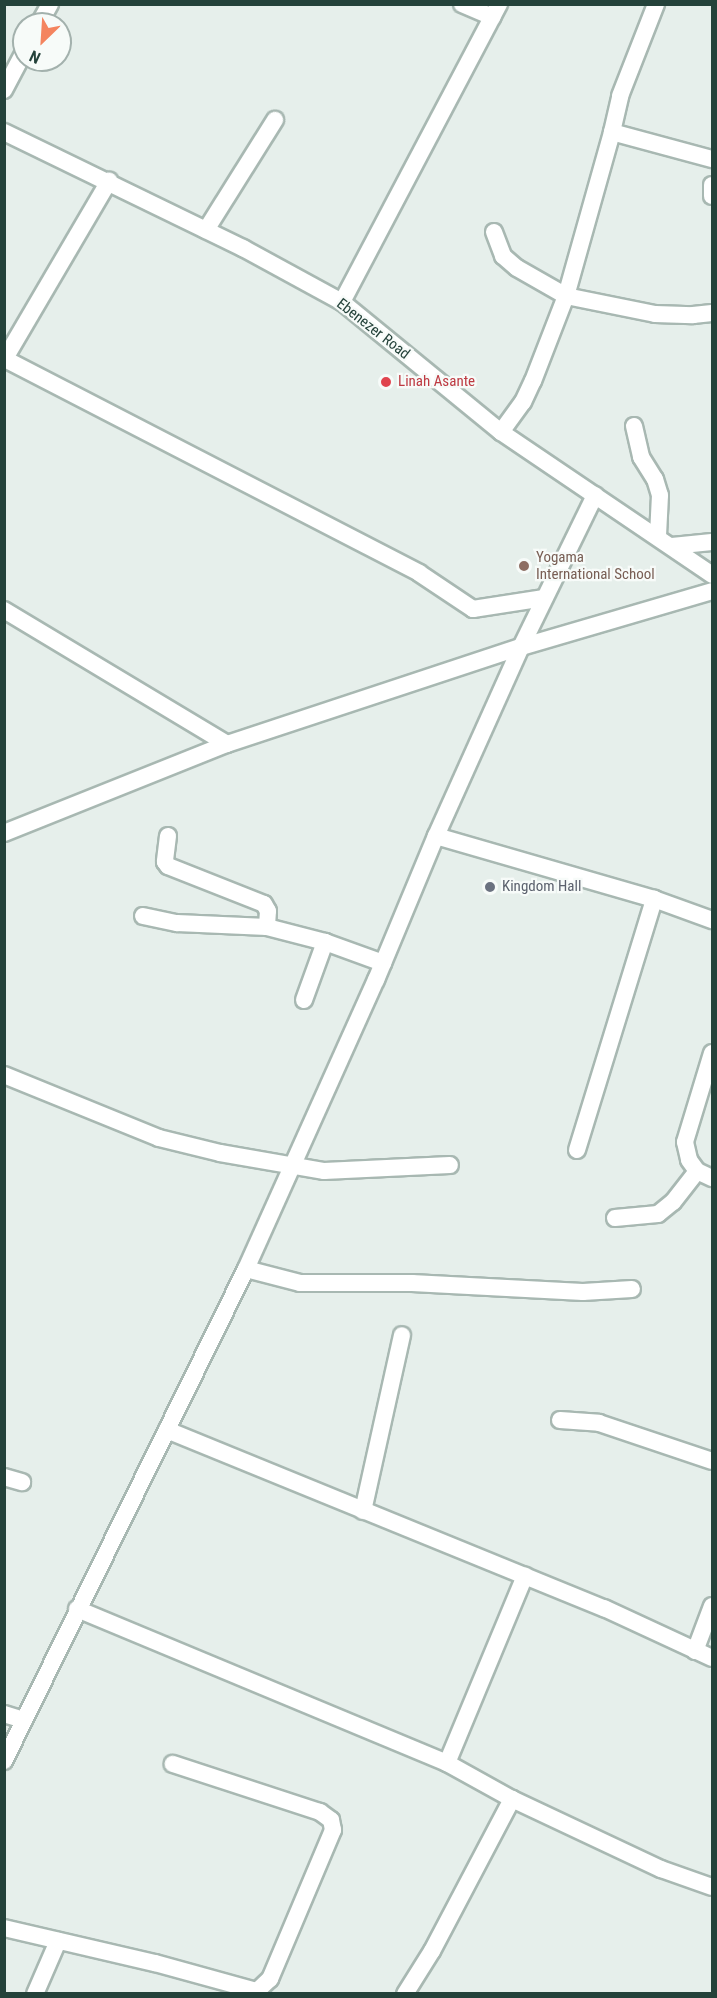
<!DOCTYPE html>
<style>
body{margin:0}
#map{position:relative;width:717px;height:1998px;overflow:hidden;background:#e6efeb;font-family:"Roboto Condensed",sans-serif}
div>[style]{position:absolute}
.roads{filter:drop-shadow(2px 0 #a8b8b2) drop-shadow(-2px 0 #a8b8b2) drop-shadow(0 2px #a8b8b2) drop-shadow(0 -2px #a8b8b2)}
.minor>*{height:16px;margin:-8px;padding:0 8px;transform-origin:8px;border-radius:8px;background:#fff}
.dots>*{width:16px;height:16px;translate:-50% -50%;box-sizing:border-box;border:3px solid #f7fbf9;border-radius:50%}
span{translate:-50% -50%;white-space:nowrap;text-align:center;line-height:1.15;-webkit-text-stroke:4.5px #f7fbf9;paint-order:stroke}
.street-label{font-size:15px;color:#24423a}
.health-label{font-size:15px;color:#be3a42}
.left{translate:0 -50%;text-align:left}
.education-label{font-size:15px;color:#785e54}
.worship-label{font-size:15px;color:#5b616d}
.frame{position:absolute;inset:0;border:6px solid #24423a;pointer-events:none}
.north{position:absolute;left:12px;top:12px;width:60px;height:60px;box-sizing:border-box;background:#f7fbf9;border:2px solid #a3b1ad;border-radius:50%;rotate:205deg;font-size:16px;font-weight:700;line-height:24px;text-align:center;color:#24423a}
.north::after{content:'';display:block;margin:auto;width:21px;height:27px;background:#f4845f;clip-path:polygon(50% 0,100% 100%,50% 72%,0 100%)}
</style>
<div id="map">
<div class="roads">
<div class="minor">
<i style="left:462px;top:4px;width:33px;rotate:23deg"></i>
<i style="left:39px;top:24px;width:23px;rotate:-61deg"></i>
<i style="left:4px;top:90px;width:43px;rotate:-62.2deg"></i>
<i style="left:4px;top:132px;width:266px;rotate:25.9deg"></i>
<i style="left:243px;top:248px;width:113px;rotate:28.6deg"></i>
<i style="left:342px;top:302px;width:205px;rotate:39.3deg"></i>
<i style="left:501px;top:432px;width:255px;rotate:34.1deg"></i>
<i style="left:612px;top:132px;width:37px;rotate:-77deg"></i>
<i style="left:620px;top:96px;width:99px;rotate:-68.6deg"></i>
<i style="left:712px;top:185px;width:11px;rotate:90deg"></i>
<i style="left:206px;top:230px;width:130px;rotate:-57.9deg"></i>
<i style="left:494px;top:232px;width:26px;rotate:69deg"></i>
<i style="left:503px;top:256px;width:18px;rotate:41deg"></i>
<i style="left:517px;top:268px;width:56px;rotate:29.7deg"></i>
<i style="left:566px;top:296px;width:91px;rotate:11.4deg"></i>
<i style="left:655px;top:314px;width:38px;rotate:2deg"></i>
<i style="left:693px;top:315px;width:19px;rotate:-6deg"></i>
<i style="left:342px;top:302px;width:337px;rotate:-62.2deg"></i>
<i style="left:5px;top:359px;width:466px;rotate:27.3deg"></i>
<i style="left:419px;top:573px;width:65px;rotate:33.7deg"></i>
<i style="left:473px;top:609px;width:72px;rotate:-8.8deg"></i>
<i style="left:4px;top:360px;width:208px;rotate:-59.6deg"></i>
<i style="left:634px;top:426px;width:32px;rotate:77deg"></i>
<i style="left:641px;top:457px;width:26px;rotate:58deg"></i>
<i style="left:655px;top:479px;width:17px;rotate:73deg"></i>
<i style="left:660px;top:495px;width:41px;rotate:92.8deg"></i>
<i style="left:501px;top:432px;width:37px;rotate:-54deg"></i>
<i style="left:523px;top:402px;width:23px;rotate:-65deg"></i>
<i style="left:533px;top:381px;width:91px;rotate:-68.8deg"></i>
<i style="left:566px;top:296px;width:170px;rotate:-74.3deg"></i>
<i style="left:612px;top:132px;width:104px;rotate:15.1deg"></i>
<i style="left:672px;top:546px;width:40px;rotate:-5.7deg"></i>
<i style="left:4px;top:610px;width:260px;rotate:31deg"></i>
<i style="left:4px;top:833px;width:240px;rotate:-21.8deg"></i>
<i style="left:227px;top:744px;width:310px;rotate:-18.3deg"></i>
<i style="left:521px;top:647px;width:199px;rotate:-16.3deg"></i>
<i style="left:168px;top:836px;width:26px;rotate:97deg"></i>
<i style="left:165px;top:862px;width:5px;rotate:53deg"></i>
<i style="left:168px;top:866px;width:103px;rotate:21.6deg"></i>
<i style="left:264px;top:904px;width:8px;rotate:60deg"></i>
<i style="left:268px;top:911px;width:16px;rotate:94deg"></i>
<i style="left:436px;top:836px;width:227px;rotate:16.1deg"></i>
<i style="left:654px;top:899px;width:62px;rotate:19.9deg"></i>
<i style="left:143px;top:916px;width:35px;rotate:12deg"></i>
<i style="left:177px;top:923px;width:90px;rotate:2.5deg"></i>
<i style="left:267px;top:927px;width:60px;rotate:14.5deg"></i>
<i style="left:325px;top:942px;width:62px;rotate:19.9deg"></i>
<i style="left:304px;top:1000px;width:62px;rotate:-70.1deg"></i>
<i style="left:712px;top:1053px;width:93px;rotate:106.9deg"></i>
<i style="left:685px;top:1142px;width:18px;rotate:77deg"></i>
<i style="left:689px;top:1160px;width:14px;rotate:54deg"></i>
<i style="left:697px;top:1171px;width:17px;rotate:25deg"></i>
<i style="left:4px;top:1075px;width:167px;rotate:22.1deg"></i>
<i style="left:159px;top:1138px;width:63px;rotate:13.8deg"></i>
<i style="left:220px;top:1153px;width:106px;rotate:9.8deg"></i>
<i style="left:324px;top:1171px;width:126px;rotate:-2.7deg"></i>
<i style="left:577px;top:1150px;width:263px;rotate:-72.9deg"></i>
<i style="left:615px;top:1218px;width:43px;rotate:-5.3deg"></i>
<i style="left:658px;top:1214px;width:19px;rotate:-39deg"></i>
<i style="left:673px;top:1202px;width:39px;rotate:-52deg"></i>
<i style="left:246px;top:1269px;width:56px;rotate:14.5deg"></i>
<i style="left:300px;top:1283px;width:112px"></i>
<i style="left:412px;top:1283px;width:171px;rotate:3deg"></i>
<i style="left:583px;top:1292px;width:49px;rotate:-3.5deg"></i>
<i style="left:560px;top:1420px;width:39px;rotate:4deg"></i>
<i style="left:599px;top:1423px;width:119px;rotate:18.6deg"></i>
<i style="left:167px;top:1430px;width:472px;rotate:22.2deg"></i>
<i style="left:604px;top:1608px;width:119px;rotate:24.8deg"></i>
<i style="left:4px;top:1477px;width:19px;rotate:16deg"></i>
<i style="left:363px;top:1511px;width:180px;rotate:-77.5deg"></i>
<i style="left:77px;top:1609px;width:401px;rotate:22.6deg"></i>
<i style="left:447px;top:1763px;width:74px;rotate:29deg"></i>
<i style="left:512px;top:1799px;width:165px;rotate:25.2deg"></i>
<i style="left:661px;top:1869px;width:54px;rotate:19.4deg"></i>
<i style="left:695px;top:1651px;width:48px;rotate:-69.3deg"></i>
<i style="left:4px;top:1714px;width:21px;rotate:17deg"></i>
<i style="left:4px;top:1761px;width:548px;rotate:-63.81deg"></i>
<i style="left:246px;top:1269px;width:317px;rotate:-65.8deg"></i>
<i style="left:376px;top:980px;width:156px;rotate:-67.4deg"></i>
<i style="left:436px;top:836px;width:207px;rotate:-65.8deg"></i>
<i style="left:521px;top:647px;width:169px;rotate:-64deg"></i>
<i style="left:447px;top:1763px;width:203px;rotate:-67.4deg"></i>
<i style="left:4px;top:1928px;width:155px;rotate:13.1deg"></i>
<i style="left:155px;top:1963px;width:106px;rotate:15.4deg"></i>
<i style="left:257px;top:1991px;width:18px;rotate:-43deg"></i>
<i style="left:270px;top:1979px;width:162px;rotate:-67.1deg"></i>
<i style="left:333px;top:1830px;width:10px;rotate:-101deg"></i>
<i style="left:331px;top:1820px;width:14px;rotate:-144deg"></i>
<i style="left:320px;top:1812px;width:155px;rotate:-161.9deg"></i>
<i style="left:35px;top:1994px;width:58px;rotate:-66.5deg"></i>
<i style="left:405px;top:1994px;width:51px;rotate:-57.9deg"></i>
<i style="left:432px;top:1951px;width:172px;rotate:-62.2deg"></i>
</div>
</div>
<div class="dots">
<i style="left:386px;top:382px;background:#e0444e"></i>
<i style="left:524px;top:566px;background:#8d6e63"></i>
<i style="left:490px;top:887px;background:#6b7280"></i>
</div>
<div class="street-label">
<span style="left:373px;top:329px;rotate:38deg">Ebenezer Road</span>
</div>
<div class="health-label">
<span class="left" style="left:398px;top:382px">Linah Asante</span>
</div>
<div class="education-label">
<span class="left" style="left:536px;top:566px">Yogama<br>International School</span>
</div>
<div class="worship-label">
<span class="left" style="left:502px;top:887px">Kingdom Hall</span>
</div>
<div class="frame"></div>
<div class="north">N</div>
</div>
